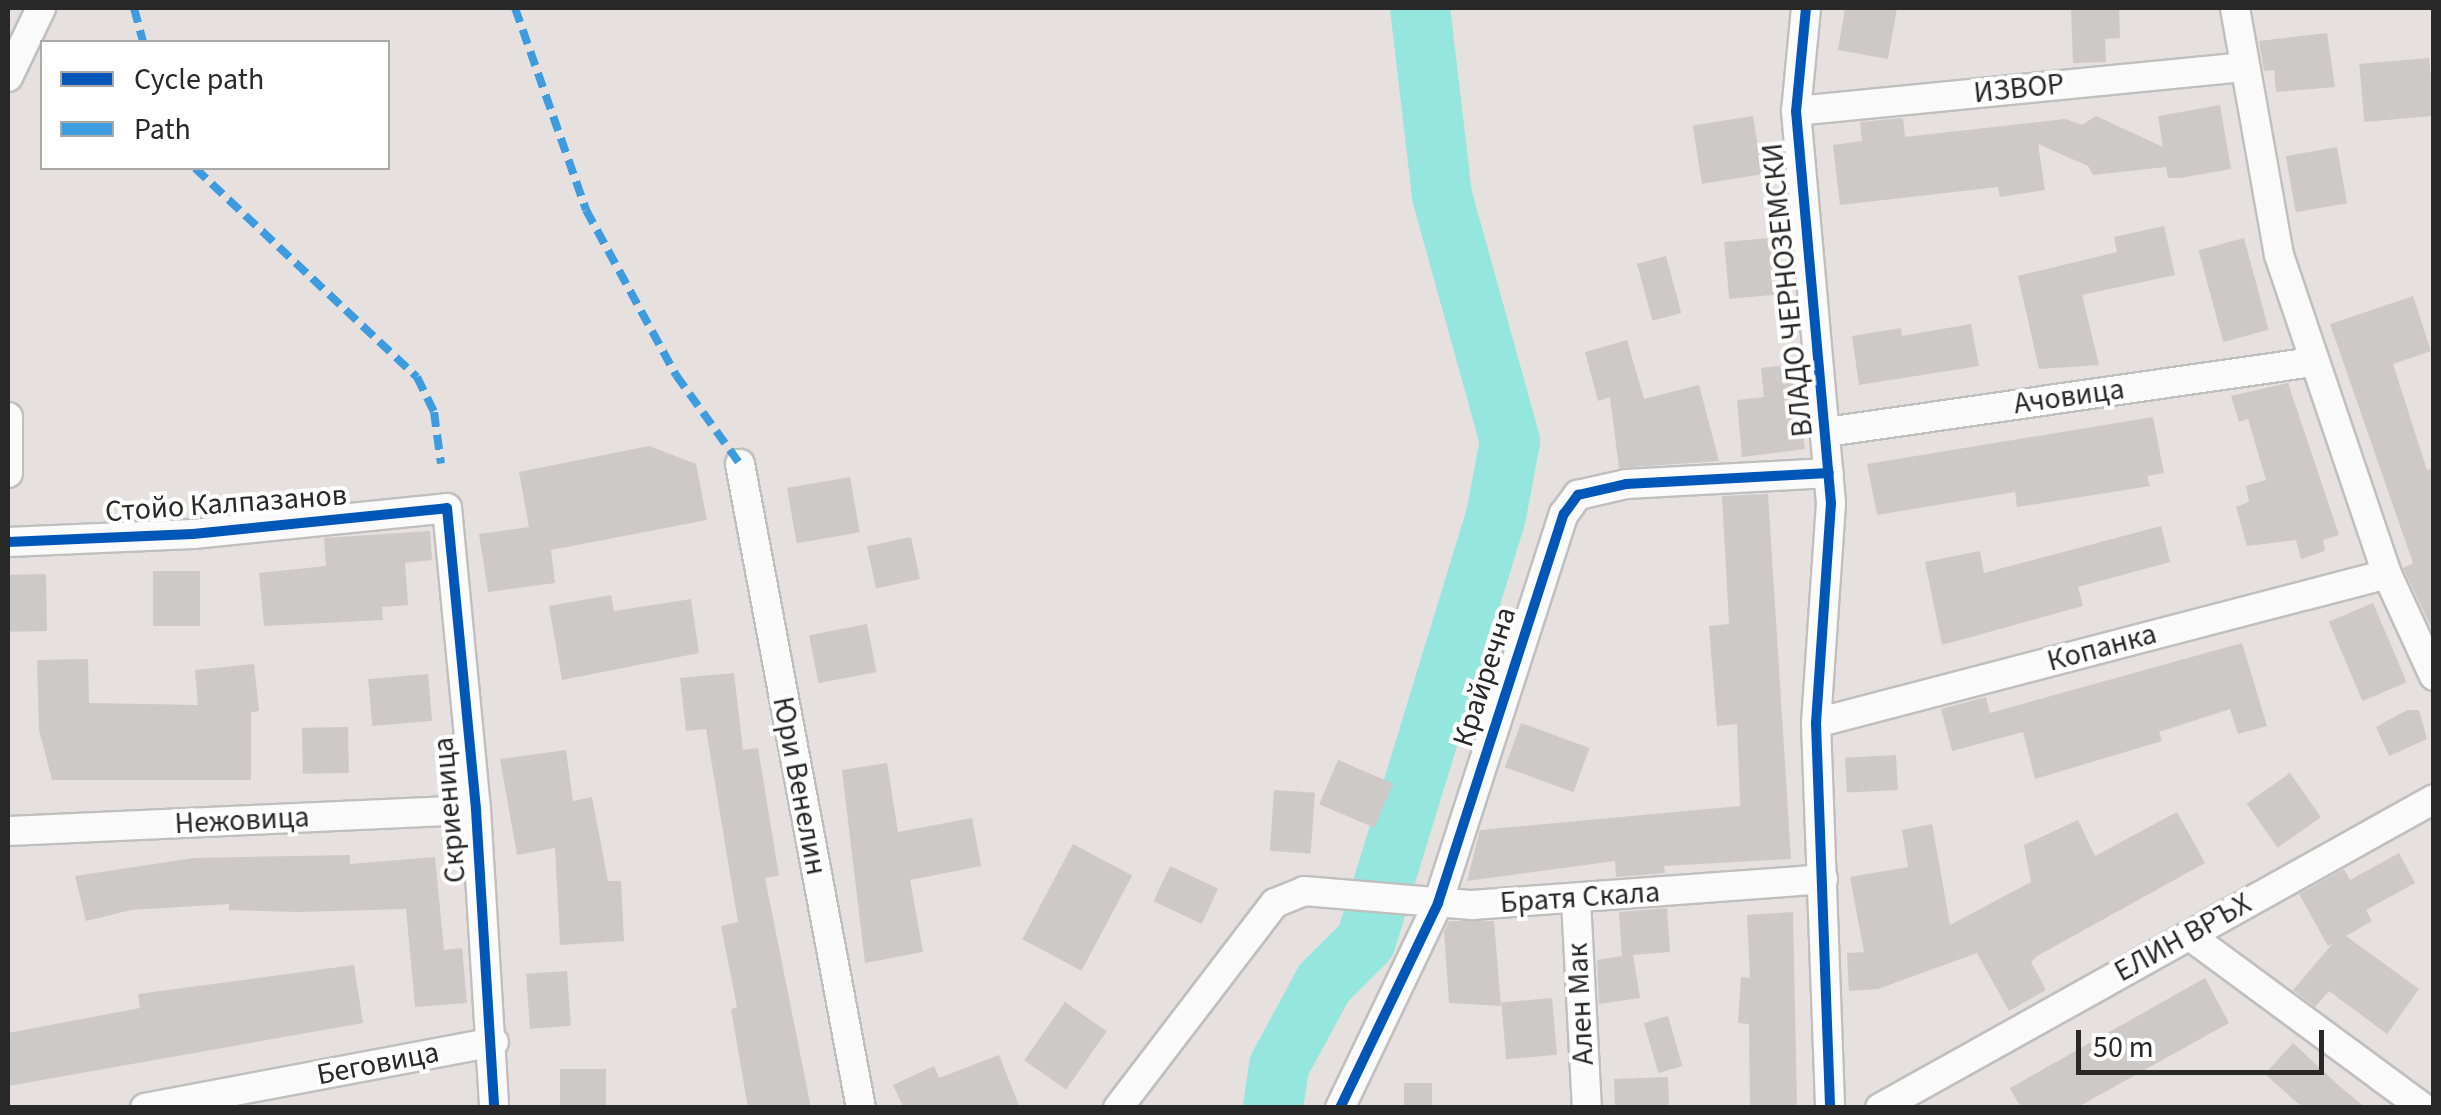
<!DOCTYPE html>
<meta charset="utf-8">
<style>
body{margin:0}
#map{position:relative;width:2441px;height:1115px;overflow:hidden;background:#e6e0de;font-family:"Source Sans 3",sans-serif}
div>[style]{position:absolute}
.river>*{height:60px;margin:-30px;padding:0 30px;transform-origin:30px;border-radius:30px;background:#94e6df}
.building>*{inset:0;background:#cdc9c7;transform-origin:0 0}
.roads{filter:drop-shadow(2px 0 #c0bfbf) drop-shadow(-2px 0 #c0bfbf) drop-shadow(0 2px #c0bfbf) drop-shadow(0 -2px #c0bfbf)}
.minor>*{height:28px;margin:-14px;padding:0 14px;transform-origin:14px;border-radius:14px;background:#fbfafa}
.quiet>*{height:8px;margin-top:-4px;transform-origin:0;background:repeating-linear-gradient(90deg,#3d9ce0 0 15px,transparent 0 23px)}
.cycleway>*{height:10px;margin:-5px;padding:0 5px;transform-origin:5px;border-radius:5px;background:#0057b8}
span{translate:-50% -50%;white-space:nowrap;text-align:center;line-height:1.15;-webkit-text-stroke:8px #fff;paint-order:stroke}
.street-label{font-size:30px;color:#282828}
.frame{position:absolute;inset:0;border:10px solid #282828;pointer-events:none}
.legend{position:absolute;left:40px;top:40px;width:350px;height:130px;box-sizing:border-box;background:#fff;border:2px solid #a9a9a9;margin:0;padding:12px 18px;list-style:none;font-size:30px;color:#282828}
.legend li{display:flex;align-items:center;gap:20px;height:50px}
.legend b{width:50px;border:2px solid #a9a9a9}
.scale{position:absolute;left:2076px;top:1030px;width:248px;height:45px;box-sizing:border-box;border:5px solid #282828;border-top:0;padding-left:12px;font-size:30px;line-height:35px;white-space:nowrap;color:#282828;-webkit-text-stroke:8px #fff;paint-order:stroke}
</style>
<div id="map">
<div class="river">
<i style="left:1273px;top:1108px;width:42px;rotate:-81.9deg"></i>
<i style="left:1279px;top:1066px;width:94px;rotate:-61.5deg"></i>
<i style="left:1324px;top:983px;width:59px;rotate:-45deg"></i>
<i style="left:1366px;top:941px;width:444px;rotate:-73deg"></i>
<i style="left:1496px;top:516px;width:76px;rotate:-79.4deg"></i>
<i style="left:1510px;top:441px;width:255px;rotate:-105.5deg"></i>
<i style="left:1442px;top:195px;width:188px;rotate:-96.7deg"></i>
</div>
<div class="building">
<i style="clip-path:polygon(1845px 8px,1897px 8px,1888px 59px,1838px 50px)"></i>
<i style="clip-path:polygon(2071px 8px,2119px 8px,2120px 38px,2105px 39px,2106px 62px,2073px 63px)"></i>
<i style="clip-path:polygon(2327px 33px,2335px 87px,2276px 92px,2274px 70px,2264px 71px,2259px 41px)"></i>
<i style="left:2429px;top:58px;width:58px;height:70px;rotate:85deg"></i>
<i style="clip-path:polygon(2220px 105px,2231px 169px,2180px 178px,2168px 178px,2166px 167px,2093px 175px,2088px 166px,2038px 144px,2045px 190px,2000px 197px,1998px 187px,1840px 205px,1833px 145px,1862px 141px,1860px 122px,1903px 118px,1905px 137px,2065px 119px,2082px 125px,2096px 116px,2163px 147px,2158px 116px)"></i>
<i style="left:1753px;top:116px;width:59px;height:61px;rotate:81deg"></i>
<i style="left:2337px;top:147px;width:57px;height:52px;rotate:80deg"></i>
<i style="clip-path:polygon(2164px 226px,2175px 275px,2082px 295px,2099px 365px,2039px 369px,2018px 276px,2117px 252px,2114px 237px)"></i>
<i style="left:1770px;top:238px;width:57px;height:46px;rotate:85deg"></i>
<i style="left:2244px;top:238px;width:95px;height:47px;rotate:75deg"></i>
<i style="left:1666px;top:256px;width:59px;height:30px;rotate:75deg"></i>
<i style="clip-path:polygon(2413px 296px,2431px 351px,2393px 364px,2427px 470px,2434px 468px,2434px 633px,2403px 568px,2413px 563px,2330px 324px)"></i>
<i style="clip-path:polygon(1971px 324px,1979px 366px,1859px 385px,1852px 336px,1901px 328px,1902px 336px)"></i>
<i style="clip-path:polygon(1627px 340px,1644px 399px,1699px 385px,1719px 461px,1619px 468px,1610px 397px,1598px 401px,1585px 352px)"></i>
<i style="clip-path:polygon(1795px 364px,1805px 449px,1742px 457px,1737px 400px,1764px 397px,1761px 368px)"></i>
<i style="clip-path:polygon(2288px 383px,2339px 535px,2323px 540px,2325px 551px,2301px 559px,2296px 540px,2247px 546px,2236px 507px,2249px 502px,2246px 486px,2266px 480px,2248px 419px,2239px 422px,2231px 396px)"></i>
<i style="clip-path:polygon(2153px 417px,2164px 473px,2147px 476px,2150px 486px,2017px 507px,2015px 492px,1877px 515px,1867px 464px)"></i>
<i style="clip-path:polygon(649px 446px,696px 464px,707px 520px,551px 550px,555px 583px,488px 592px,479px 534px,529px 527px,519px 472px)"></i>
<i style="left:850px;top:477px;width:56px;height:64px;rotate:80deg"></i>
<i style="clip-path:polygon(1768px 494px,1791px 859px,1664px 866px,1665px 873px,1616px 877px,1615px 861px,1467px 881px,1480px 830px,1740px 806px,1737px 724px,1717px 726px,1709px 626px,1729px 624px,1722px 496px)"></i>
<i style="clip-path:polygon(2161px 526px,2170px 562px,2078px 587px,2083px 606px,1942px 645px,1925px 562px,1980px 551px,1984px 573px)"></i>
<i style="clip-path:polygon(430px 531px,432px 560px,405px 563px,408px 605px,382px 607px,383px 620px,264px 626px,259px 573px,326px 566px,324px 538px)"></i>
<i style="left:911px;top:537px;width:43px;height:45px;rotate:78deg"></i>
<i style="left:153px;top:571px;width:47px;height:55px"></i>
<i style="left:46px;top:574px;width:57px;height:38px;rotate:89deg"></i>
<i style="clip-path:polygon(611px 595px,614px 611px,691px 599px,699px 653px,562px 680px,549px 606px)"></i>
<i style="left:2373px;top:603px;width:86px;height:48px;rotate:67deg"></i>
<i style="left:867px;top:624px;width:49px;height:59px;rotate:79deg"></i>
<i style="clip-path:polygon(2242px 643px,2267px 726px,2238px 734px,2230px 709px,2159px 732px,2162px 741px,2035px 779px,2023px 732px,1952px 751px,1941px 709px,1986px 697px,1990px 713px)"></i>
<i style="clip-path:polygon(88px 659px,89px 703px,198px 705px,195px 670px,254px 664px,259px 711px,251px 712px,251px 780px,52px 780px,39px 730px,37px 660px)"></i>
<i style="clip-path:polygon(734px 673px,743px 750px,758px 748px,779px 876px,765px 878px,811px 1108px,748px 1108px,731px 1009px,737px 1007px,721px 926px,738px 922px,706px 729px,686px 731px,680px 678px)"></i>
<i style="left:428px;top:674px;width:47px;height:60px;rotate:85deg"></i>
<i style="clip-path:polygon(2407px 710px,2419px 710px,2427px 739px,2389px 756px,2376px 727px)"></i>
<i style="left:1521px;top:723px;width:73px;height:47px;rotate:20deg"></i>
<i style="left:348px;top:727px;width:46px;height:46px;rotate:89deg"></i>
<i style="clip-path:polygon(566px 750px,573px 801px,592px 797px,608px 881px,621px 881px,624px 941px,560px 945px,555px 848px,517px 855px,500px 759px)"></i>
<i style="left:1896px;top:755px;width:35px;height:51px;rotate:87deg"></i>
<i style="left:1338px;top:760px;width:60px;height:48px;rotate:23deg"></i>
<i style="clip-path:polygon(887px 763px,898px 832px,972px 818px,981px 866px,910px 880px,923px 952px,865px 963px,842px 770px)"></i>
<i style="left:2290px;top:773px;width:54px;height:53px;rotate:55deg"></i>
<i style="left:1274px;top:790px;width:41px;height:61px;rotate:4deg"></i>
<i style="clip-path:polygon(2177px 812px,2205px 863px,2037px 956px,2031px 962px,2046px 990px,2009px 1011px,1977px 953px,1878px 989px,1849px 991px,1847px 953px,1864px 952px,1850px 877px,1908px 867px,1902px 830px,1932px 824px,1950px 925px,2031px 882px,2024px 845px,2078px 820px,2095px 856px)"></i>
<i style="left:1073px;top:844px;width:67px;height:108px;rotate:28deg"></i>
<i style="clip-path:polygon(2399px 853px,2415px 883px,2366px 910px,2372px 921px,2346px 936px,2419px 989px,2387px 1034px,2329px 991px,2315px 1007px,2293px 990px,2333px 943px,2328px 946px,2299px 894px,2344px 869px,2350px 880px)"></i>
<i style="clip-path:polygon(350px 855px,350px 864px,435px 857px,444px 950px,462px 948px,467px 1003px,415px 1007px,406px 909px,299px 912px,229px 910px,229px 904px,131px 910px,86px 921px,75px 876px,194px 858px)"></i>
<i style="left:1170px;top:866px;width:53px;height:39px;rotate:25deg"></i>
<i style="clip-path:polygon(1667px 908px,1670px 952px,1633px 955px,1640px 998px,1599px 1004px,1597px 960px,1622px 956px,1619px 912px)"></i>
<i style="clip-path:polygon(1793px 912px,1797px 1108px,1750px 1108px,1749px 1024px,1738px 1023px,1741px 977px,1750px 978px,1747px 915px)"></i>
<i style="clip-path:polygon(1449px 921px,1494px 921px,1501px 1006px,1449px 1003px,1444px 932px)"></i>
<i style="clip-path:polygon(354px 965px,363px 1023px,8px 1086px,8px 1033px,140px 1008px,138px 994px)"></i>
<i style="left:567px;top:971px;width:55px;height:41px;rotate:86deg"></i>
<i style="clip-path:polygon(2205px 978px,2229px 1023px,2076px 1108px,2021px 1108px,2010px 1088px)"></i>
<i style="left:1552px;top:998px;width:57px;height:51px;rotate:85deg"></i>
<i style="left:1065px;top:1002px;width:51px;height:71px;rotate:35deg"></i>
<i style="left:1668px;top:1016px;width:52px;height:25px;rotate:74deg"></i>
<i style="clip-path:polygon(2293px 1043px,2336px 1083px,2366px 1108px,2303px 1108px,2265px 1074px)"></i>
<i style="clip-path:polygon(999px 1055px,1020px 1108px,904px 1108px,893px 1085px,934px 1066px,939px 1078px)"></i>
<i style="left:606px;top:1069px;width:39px;height:46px;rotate:90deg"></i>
<i style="left:1668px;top:1077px;width:31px;height:54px;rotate:88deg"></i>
<i style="left:1404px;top:1083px;width:28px;height:25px"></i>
</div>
<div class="roads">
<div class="minor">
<i style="left:1806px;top:8px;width:103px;rotate:95.5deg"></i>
<i style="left:1796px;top:111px;width:394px;rotate:84.9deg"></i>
<i style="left:1831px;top:503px;width:221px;rotate:93.9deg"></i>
<i style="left:1816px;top:723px;width:385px;rotate:87.9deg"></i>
<i style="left:2235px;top:8px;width:251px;rotate:79.9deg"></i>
<i style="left:2279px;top:255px;width:337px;rotate:71.3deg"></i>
<i style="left:2387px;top:574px;width:112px;rotate:65.3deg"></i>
<i style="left:8px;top:77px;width:76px;rotate:-64.4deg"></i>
<i style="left:1796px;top:111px;width:448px;rotate:-5.6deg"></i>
<i style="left:8px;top:417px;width:56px;rotate:90deg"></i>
<i style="left:1827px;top:432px;width:489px;rotate:-8.2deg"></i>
<i style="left:740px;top:464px;width:655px;rotate:79.36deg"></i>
<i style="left:8px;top:542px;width:185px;rotate:-2.5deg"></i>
<i style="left:193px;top:534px;width:255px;rotate:-5.8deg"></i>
<i style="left:447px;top:508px;width:303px;rotate:84.5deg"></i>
<i style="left:476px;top:810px;width:299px;rotate:86.5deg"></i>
<i style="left:1816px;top:723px;width:590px;rotate:-14.62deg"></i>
<i style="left:8px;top:831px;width:468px;rotate:-2.6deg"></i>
<i style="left:1576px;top:900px;width:208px;rotate:87deg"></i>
<i style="left:2190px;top:936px;width:290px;rotate:36.4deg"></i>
<i style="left:145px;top:1108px;width:355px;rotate:-10.7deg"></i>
<i style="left:1118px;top:1108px;width:258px;rotate:-52.6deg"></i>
<i style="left:1275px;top:903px;width:31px;rotate:-22deg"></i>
<i style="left:1304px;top:891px;width:169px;rotate:4.8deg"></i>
<i style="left:1472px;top:905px;width:352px;rotate:-4.2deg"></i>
<i style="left:1340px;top:1108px;width:227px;rotate:-64.4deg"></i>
<i style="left:1438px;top:903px;width:409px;rotate:-72.1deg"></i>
<i style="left:1564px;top:514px;width:24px;rotate:-54deg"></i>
<i style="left:1578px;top:495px;width:49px;rotate:-12.9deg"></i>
<i style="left:1626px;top:484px;width:203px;rotate:-3.1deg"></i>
<i style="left:1880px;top:1108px;width:634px;rotate:-29.15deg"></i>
</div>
</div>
<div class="quiet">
<i style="left:134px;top:8px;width:35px;rotate:75deg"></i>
<i style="left:515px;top:8px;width:214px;rotate:70.6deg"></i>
<i style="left:586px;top:210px;width:188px;rotate:61.4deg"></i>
<i style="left:676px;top:375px;width:110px;rotate:54.3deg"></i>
<i style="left:195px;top:168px;width:305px;rotate:43.3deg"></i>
<i style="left:417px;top:377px;width:39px;rotate:64deg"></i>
<i style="left:434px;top:412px;width:52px;rotate:82.3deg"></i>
</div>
<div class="cycleway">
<i style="left:1806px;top:8px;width:103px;rotate:95.5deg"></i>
<i style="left:1796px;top:111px;width:394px;rotate:84.9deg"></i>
<i style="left:1831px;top:503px;width:221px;rotate:93.9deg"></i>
<i style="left:1816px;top:723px;width:385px;rotate:87.9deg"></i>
<i style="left:8px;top:542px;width:185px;rotate:-2.5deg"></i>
<i style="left:193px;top:534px;width:255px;rotate:-5.8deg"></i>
<i style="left:447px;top:508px;width:303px;rotate:84.5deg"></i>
<i style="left:476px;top:810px;width:299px;rotate:86.5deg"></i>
<i style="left:1340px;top:1108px;width:227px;rotate:-64.4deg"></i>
<i style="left:1438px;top:903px;width:409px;rotate:-72.1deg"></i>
<i style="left:1564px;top:514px;width:24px;rotate:-54deg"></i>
<i style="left:1578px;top:495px;width:49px;rotate:-12.9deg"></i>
<i style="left:1626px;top:484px;width:203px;rotate:-3.1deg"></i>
</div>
<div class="street-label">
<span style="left:2019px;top:89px;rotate:-6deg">ИЗВОР</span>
<span style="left:1788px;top:290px;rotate:-96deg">ВЛАДО ЧЕРНОЗЕМСКИ</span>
<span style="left:2069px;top:397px;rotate:-8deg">Ачовица</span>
<span style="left:226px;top:504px;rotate:-4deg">Стойо Калпазанов</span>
<span style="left:2102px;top:648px;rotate:-15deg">Копанка</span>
<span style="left:1485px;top:677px;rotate:-72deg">Крайречна</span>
<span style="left:799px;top:786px;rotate:79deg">Юри Венелин</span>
<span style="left:450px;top:810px;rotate:-95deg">Скриеница</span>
<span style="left:242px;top:821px;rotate:-3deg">Нежовица</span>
<span style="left:1580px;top:898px;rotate:-4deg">Братя Скала</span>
<span style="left:2183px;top:938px;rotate:-29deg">ЕЛИН ВРЪХ</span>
<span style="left:1581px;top:1004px;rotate:-93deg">Ален Мак</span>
<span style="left:378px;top:1064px;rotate:-11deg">Беговица</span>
</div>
<div class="frame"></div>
<ul class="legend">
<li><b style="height:12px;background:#0057b8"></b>Cycle path</li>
<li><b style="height:12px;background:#3d9ce0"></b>Path</li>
</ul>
<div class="scale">50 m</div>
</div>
